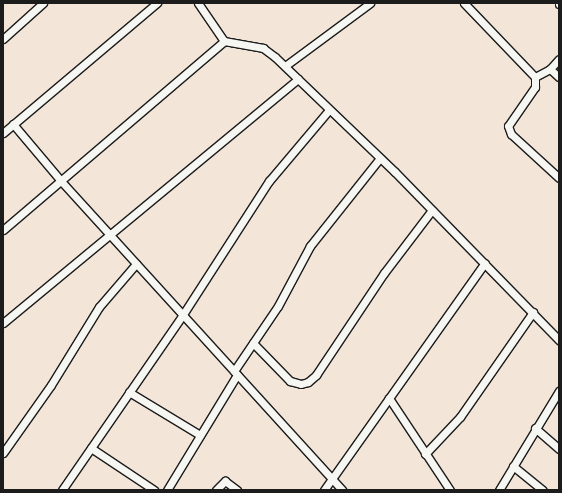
<!DOCTYPE html>
<style>
body{margin:0}
#map{position:relative;width:562px;height:493px;overflow:hidden;background:#f3e6d8;font-family:"Balsamiq Sans",sans-serif}
div>[style]{position:absolute}
.roads{filter:drop-shadow(1px 0 #1c1c1c) drop-shadow(-1px 0 #1c1c1c) drop-shadow(0 1px #1c1c1c) drop-shadow(0 -1px #1c1c1c)}
.minor>*{height:7px;margin:-3.5px;padding:0 3.5px;transform-origin:3.5px;border-radius:3.5px;background:#f6f6f2}
span{translate:-50% -50%;white-space:nowrap;text-align:center;line-height:1.15;-webkit-text-stroke:3.5px #f6f6f2;paint-order:stroke}
.frame{position:absolute;inset:0;border:4px solid #1c1c1c;pointer-events:none}
</style>
<div id="map">
<div class="roads">
<div class="minor">
<i style="left:198px;top:3px;width:46px;rotate:55.6deg"></i>
<i style="left:224px;top:41px;width:40px;rotate:10deg"></i>
<i style="left:263px;top:48px;width:15px;rotate:37deg"></i>
<i style="left:275px;top:57px;width:166px;rotate:43.8deg"></i>
<i style="left:395px;top:172px;width:235px;rotate:45.7deg"></i>
<i style="left:464px;top:3px;width:103px;rotate:46.2deg"></i>
<i style="left:535px;top:77px;width:10px;rotate:90deg"></i>
<i style="left:535px;top:87px;width:47px;rotate:124.7deg"></i>
<i style="left:508px;top:126px;width:9px;rotate:69deg"></i>
<i style="left:511px;top:134px;width:65px;rotate:42.5deg"></i>
<i style="left:559px;top:3px;width:1px;rotate:90deg"></i>
<i style="left:3px;top:39px;width:54px;rotate:-42deg"></i>
<i style="left:285px;top:66px;width:106px;rotate:-36.5deg"></i>
<i style="left:550px;top:69px;width:12px;rotate:42deg"></i>
<i style="left:535px;top:77px;width:17px;rotate:-28deg"></i>
<i style="left:550px;top:69px;width:13px;rotate:-48deg"></i>
<i style="left:13px;top:124px;width:75px;rotate:49.9deg"></i>
<i style="left:61px;top:181px;width:418px;rotate:47.7deg"></i>
<i style="left:3px;top:133px;width:202px;rotate:-40.2deg"></i>
<i style="left:3px;top:230px;width:291px;rotate:-40.5deg"></i>
<i style="left:3px;top:323px;width:383px;rotate:-39.6deg"></i>
<i style="left:253px;top:343px;width:53px;rotate:45.8deg"></i>
<i style="left:290px;top:381px;width:11px;rotate:15deg"></i>
<i style="left:301px;top:384px;width:7px;rotate:-16deg"></i>
<i style="left:308px;top:382px;width:11px;rotate:-41deg"></i>
<i style="left:316px;top:375px;width:123px;rotate:-56.3deg"></i>
<i style="left:384px;top:273px;width:79px;rotate:-52.7deg"></i>
<i style="left:234px;top:371px;width:78px;rotate:-55.9deg"></i>
<i style="left:278px;top:306px;width:68px;rotate:-61.9deg"></i>
<i style="left:310px;top:246px;width:112px;rotate:-51.5deg"></i>
<i style="left:129px;top:392px;width:83px;rotate:31.2deg"></i>
<i style="left:389px;top:398px;width:110px;rotate:56.5deg"></i>
<i style="left:535px;top:428px;width:32px;rotate:41deg"></i>
<i style="left:91px;top:448px;width:76px;rotate:33.7deg"></i>
<i style="left:3px;top:453px;width:83px;rotate:-54.8deg"></i>
<i style="left:51px;top:385px;width:92px;rotate:-58.4deg"></i>
<i style="left:99px;top:307px;width:57px;rotate:-49.3deg"></i>
<i style="left:425px;top:454px;width:51px;rotate:-46.6deg"></i>
<i style="left:460px;top:417px;width:128px;rotate:-55.2deg"></i>
<i style="left:513px;top:466px;width:38px;rotate:39deg"></i>
<i style="left:62px;top:490px;width:211px;rotate:-55.4deg"></i>
<i style="left:182px;top:316px;width:161px;rotate:-57.2deg"></i>
<i style="left:269px;top:181px;width:93px;rotate:-49.8deg"></i>
<i style="left:167px;top:490px;width:135px;rotate:-58.7deg"></i>
<i style="left:216px;top:490px;width:13px;rotate:-45deg"></i>
<i style="left:225px;top:481px;width:15px;rotate:37deg"></i>
<i style="left:324px;top:490px;width:278px;rotate:-54.7deg"></i>
<i style="left:499px;top:490px;width:116px;rotate:-58.8deg"></i>
</div>
</div>
<div class="frame"></div>
</div>
